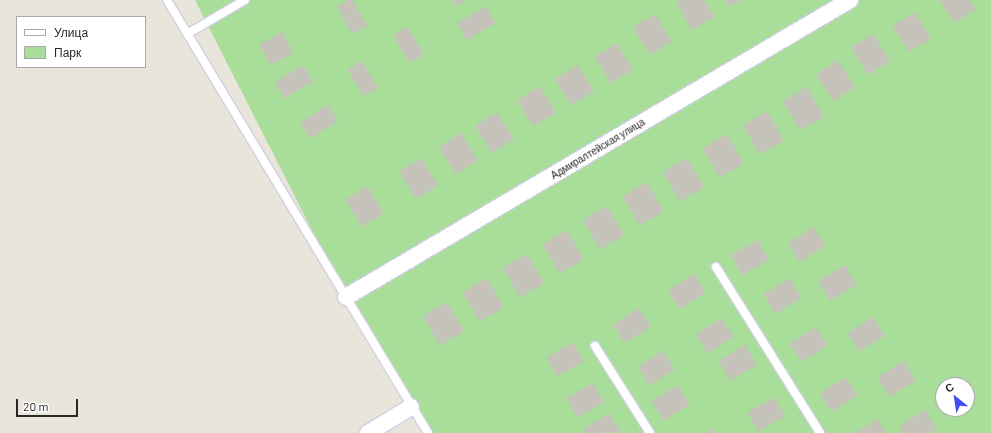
<!DOCTYPE html>
<meta charset="utf-8">
<style>
body{margin:0}
#map{position:relative;width:991px;height:433px;overflow:hidden;background:#eae5db;font-family:Barlow,sans-serif}
div>[style]{position:absolute}
.green>*{inset:0;background:#a8de9a}
.building>*{inset:0;background:#c5c2ba;transform-origin:0 0}
.roads{filter:drop-shadow(1px 0 #d0d1e1) drop-shadow(-1px 0 #d0d1e1) drop-shadow(0 1px #d0d1e1) drop-shadow(0 -1px #d0d1e1)}
.service>*{height:8px;margin:-4px;padding:0 4px;transform-origin:4px;border-radius:4px;background:#fff}
.minor>*{height:16px;margin:-8px;padding:0 8px;transform-origin:8px;border-radius:8px;background:#fff}
span{translate:-50% -50%;white-space:nowrap;text-align:center;line-height:1.15;-webkit-text-stroke:3px #fff;paint-order:stroke}
.street-label{font-size:10px;color:#282828}
.legend{position:absolute;left:16px;top:16px;width:130px;height:52px;box-sizing:border-box;background:#fff;border:1px solid #a9a9a9;margin:0;padding:5px 7px;list-style:none;font-size:12px;color:#282828}
.legend li{display:flex;align-items:center;gap:8px;height:20px}
.legend b{width:20px;border:1px solid #a9a9a9}
.north{position:absolute;left:935px;top:377px;width:40px;height:40px;box-sizing:border-box;background:#fff;border:1px solid #a9a9a9;border-radius:50%;rotate:330deg;font-size:11px;font-weight:700;line-height:16px;text-align:center;color:#282828}
.north::after{content:'';display:block;margin:auto;width:14px;height:18px;background:#434def;clip-path:polygon(50% 0,100% 100%,50% 72%,0 100%)}
.scale{position:absolute;left:16px;top:399px;width:62px;height:18px;box-sizing:border-box;border:2px solid #282828;border-top:0;padding-left:5px;font-size:12px;line-height:14px;white-space:nowrap;color:#282828;-webkit-text-stroke:3px #fff;paint-order:stroke}
</style>
<div id="map">
<div class="green">
<i style="clip-path:polygon(evenodd,195px 0,991px 0,991px 433px,428px 433px,346px 297px,195px 0,943px 385px,967px 385px,967px 409px,943px 409px,943px 385px)"></i>
</div>
<div class="building">
<i style="clip-path:polygon(348px 0,353px 0,367px 26px,352px 34px,337px 6px)"></i>
<i style="clip-path:polygon(453px 0,467px 0,456px 6px)"></i>
<i style="clip-path:polygon(681px 0,704px 0,715px 17px,692px 30px,676px 3px)"></i>
<i style="clip-path:polygon(725px 0,741px 0,729px 7px)"></i>
<i style="clip-path:polygon(940px 0,970px 0,976px 9px,954px 23px)"></i>
<i style="left:486px;top:6px;width:20px;height:34px;rotate:60deg"></i>
<i style="left:915px;top:12px;width:31px;height:26px;rotate:59deg"></i>
<i style="left:655px;top:14px;width:32px;height:26px;rotate:58deg"></i>
<i style="left:408px;top:27px;width:32px;height:17px;rotate:60deg"></i>
<i style="left:282px;top:32px;width:24px;height:26px;rotate:62deg"></i>
<i style="left:873px;top:34px;width:32px;height:26px;rotate:58deg"></i>
<i style="left:617px;top:43px;width:31px;height:26px;rotate:59deg"></i>
<i style="left:838px;top:60px;width:32px;height:26px;rotate:58deg"></i>
<i style="left:362px;top:61px;width:31px;height:17px;rotate:59deg"></i>
<i style="left:303px;top:65px;width:19px;height:33px;rotate:58deg"></i>
<i style="left:578px;top:65px;width:31px;height:27px;rotate:59deg"></i>
<i style="left:540px;top:86px;width:31px;height:27px;rotate:59deg"></i>
<i style="left:807px;top:87px;width:34px;height:28px;rotate:60deg"></i>
<i style="left:328px;top:105px;width:19px;height:33px;rotate:58deg"></i>
<i style="left:767px;top:111px;width:34px;height:28px;rotate:60deg"></i>
<i style="left:497px;top:112px;width:32px;height:26px;rotate:58deg"></i>
<i style="left:461px;top:133px;width:32px;height:26px;rotate:58deg"></i>
<i style="left:727px;top:134px;width:34px;height:28px;rotate:60deg"></i>
<i style="left:421px;top:158px;width:32px;height:26px;rotate:58deg"></i>
<i style="left:687px;top:158px;width:34px;height:28px;rotate:60deg"></i>
<i style="left:647px;top:182px;width:34px;height:28px;rotate:60deg"></i>
<i style="left:367px;top:186px;width:32px;height:26px;rotate:58deg"></i>
<i style="left:607px;top:206px;width:34px;height:28px;rotate:60deg"></i>
<i style="left:814px;top:227px;width:22px;height:31px;rotate:58deg"></i>
<i style="left:567px;top:230px;width:34px;height:28px;rotate:60deg"></i>
<i style="left:758px;top:240px;width:23px;height:31px;rotate:61deg"></i>
<i style="left:527px;top:254px;width:34px;height:28px;rotate:60deg"></i>
<i style="left:845px;top:265px;width:23px;height:31px;rotate:59deg"></i>
<i style="left:694px;top:274px;width:22px;height:31px;rotate:58deg"></i>
<i style="left:487px;top:278px;width:34px;height:28px;rotate:60deg"></i>
<i style="left:790px;top:278px;width:23px;height:31px;rotate:59deg"></i>
<i style="left:447px;top:302px;width:34px;height:28px;rotate:60deg"></i>
<i style="left:639px;top:308px;width:22px;height:31px;rotate:58deg"></i>
<i style="left:873px;top:317px;width:22px;height:30px;rotate:58deg"></i>
<i style="left:722px;top:318px;width:22px;height:31px;rotate:58deg"></i>
<i style="left:816px;top:327px;width:22px;height:31px;rotate:58deg"></i>
<i style="left:573px;top:342px;width:22px;height:31px;rotate:60deg"></i>
<i style="left:745px;top:345px;width:23px;height:31px;rotate:59deg"></i>
<i style="left:663px;top:351px;width:22px;height:30px;rotate:58deg"></i>
<i style="left:904px;top:361px;width:23px;height:31px;rotate:59deg"></i>
<i style="left:846px;top:377px;width:22px;height:31px;rotate:58deg"></i>
<i style="left:593px;top:383px;width:22px;height:31px;rotate:60deg"></i>
<i style="left:678px;top:385px;width:23px;height:31px;rotate:59deg"></i>
<i style="left:774px;top:397px;width:22px;height:31px;rotate:60deg"></i>
<i style="clip-path:polygon(925px 410px,937px 429px,930px 433px,904px 433px,899px 426px)"></i>
<i style="clip-path:polygon(609px 413px,621px 432px,585px 433px,583px 429px)"></i>
<i style="clip-path:polygon(878px 419px,886px 433px,854px 433px)"></i>
<i style="clip-path:polygon(712px 429px,714px 433px,705px 433px)"></i>
</div>
<div class="roads">
<div class="service">
<i style="left:167px;top:0;width:506px;rotate:58.92deg"></i>
<i style="left:187px;top:34px;width:67px;rotate:-30.4deg"></i>
<i style="left:716px;top:267px;width:196px;rotate:57.9deg"></i>
<i style="left:595px;top:346px;width:103px;rotate:57.7deg"></i>
</div>
<div class="minor">
<i style="left:346px;top:297px;width:585px;rotate:-30.51deg"></i>
<i style="left:368px;top:433px;width:50px;rotate:-31.2deg"></i>
</div>
</div>
<div class="street-label">
<span style="left:598px;top:149px;rotate:-31deg">Адмиралтейская улица</span>
</div>
<ul class="legend">
<li><b style="height:5px;background:#fff"></b>Улица</li>
<li><b style="height:11px;background:#a8de9a"></b>Парк</li>
</ul>
<div class="north">С</div>
<div class="scale">20 m</div>
</div>
